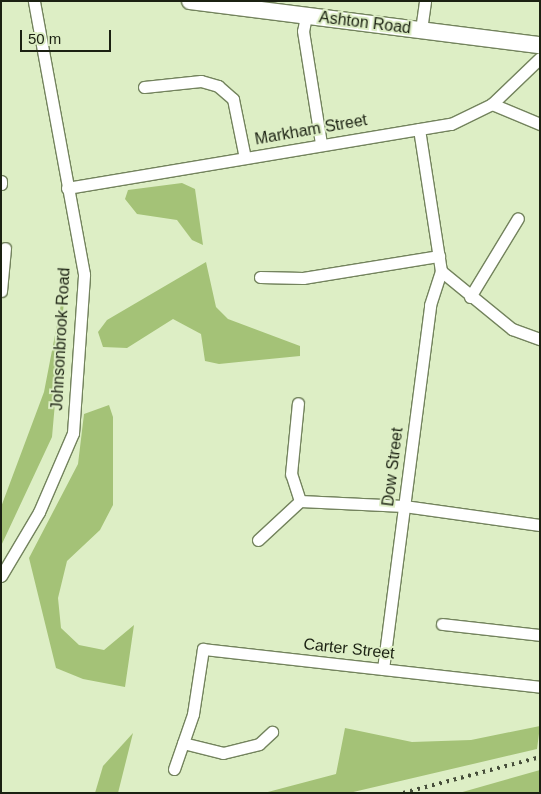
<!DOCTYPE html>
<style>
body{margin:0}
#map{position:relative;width:541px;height:794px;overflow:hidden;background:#ddeec5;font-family:Helvetica,sans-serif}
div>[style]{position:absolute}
.green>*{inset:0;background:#a4c277}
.roads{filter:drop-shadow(1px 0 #73835d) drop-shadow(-1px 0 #73835d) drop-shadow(0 1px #73835d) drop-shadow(0 -1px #73835d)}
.street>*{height:11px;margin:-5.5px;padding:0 5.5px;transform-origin:5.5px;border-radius:5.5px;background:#fff}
.secondary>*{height:16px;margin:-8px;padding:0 8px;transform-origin:8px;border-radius:8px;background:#fff}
.rail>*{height:4px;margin-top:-2px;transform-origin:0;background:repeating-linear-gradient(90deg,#464e3a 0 2.5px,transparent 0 7.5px)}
span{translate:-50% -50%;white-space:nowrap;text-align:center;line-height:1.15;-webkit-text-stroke:4px #ddeec5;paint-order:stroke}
.street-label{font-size:16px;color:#1b2112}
.frame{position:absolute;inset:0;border:2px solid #1b2112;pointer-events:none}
.scale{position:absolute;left:20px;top:30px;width:91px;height:22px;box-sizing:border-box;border:2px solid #1b2112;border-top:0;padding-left:6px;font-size:15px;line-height:18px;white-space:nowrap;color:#1b2112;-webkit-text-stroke:4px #ddeec5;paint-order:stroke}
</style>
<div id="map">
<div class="green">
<i style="clip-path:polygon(182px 183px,195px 189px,203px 245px,192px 240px,177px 220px,137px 214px,125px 199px,128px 190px)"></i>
<i style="clip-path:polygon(206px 262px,216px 307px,228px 319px,300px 346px,300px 356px,219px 364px,205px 361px,201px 334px,173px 319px,127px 348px,103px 347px,98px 332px,107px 320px)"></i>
<i style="clip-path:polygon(66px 278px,52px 437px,1px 546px,1px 507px,44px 392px)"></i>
<i style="clip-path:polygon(109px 405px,113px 417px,113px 505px,100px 530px,67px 561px,58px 598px,61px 628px,79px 645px,104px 650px,134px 625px,125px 687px,83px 679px,56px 668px,29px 558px,78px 464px,84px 414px)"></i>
<i style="clip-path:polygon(540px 726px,537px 749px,349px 793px,264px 793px,336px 774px,345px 728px,412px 742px,471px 740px)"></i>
<i style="clip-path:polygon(133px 733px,118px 793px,95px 793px,103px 766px)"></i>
<i style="clip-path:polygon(540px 770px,540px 793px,459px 793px)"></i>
</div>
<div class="roads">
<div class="street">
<i style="left:306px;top:16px;width:15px;rotate:101deg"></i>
<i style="left:303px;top:31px;width:114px;rotate:80.9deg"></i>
<i style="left:421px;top:30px;width:29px;rotate:-82deg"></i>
<i style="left:144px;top:87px;width:57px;rotate:-6deg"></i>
<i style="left:201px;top:81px;width:18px;rotate:16deg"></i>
<i style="left:218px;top:86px;width:20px;rotate:41deg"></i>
<i style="left:233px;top:99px;width:60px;rotate:78.5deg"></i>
<i style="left:492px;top:104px;width:52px;rotate:22.6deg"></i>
<i style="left:419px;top:129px;width:144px;rotate:81.2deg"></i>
<i style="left:441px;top:271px;width:92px;rotate:39.2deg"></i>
<i style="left:512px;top:329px;width:30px;rotate:20deg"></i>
<i style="left:1px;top:181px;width:3px;rotate:90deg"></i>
<i style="left:67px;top:188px;width:389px;rotate:-9.5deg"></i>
<i style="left:451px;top:124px;width:46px;rotate:-26deg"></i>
<i style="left:492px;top:104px;width:66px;rotate:-43.8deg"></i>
<i style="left:260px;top:277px;width:43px;rotate:1.3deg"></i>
<i style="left:303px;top:278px;width:138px;rotate:-9.2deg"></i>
<i style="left:1px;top:291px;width:43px;rotate:-84.7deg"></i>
<i style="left:470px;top:297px;width:92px;rotate:-58.7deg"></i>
<i style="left:300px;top:501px;width:104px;rotate:2.8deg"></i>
<i style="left:404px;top:506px;width:137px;rotate:8deg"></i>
<i style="left:258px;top:540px;width:57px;rotate:-42.9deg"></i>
<i style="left:300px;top:501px;width:28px;rotate:-108deg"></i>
<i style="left:291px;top:474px;width:71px;rotate:-84.4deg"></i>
<i style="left:1px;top:576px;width:74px;rotate:-59.3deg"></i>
<i style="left:39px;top:512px;width:86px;rotate:-66.7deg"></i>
<i style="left:73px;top:433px;width:159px;rotate:-86deg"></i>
<i style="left:84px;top:274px;width:278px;rotate:-100.4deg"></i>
<i style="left:442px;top:624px;width:99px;rotate:6.4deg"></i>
<i style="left:383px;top:669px;width:367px;rotate:-82.6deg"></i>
<i style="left:430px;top:305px;width:36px;rotate:-72deg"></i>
<i style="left:183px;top:743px;width:41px;rotate:14deg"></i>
<i style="left:223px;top:753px;width:37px;rotate:-14deg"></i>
<i style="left:259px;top:744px;width:18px;rotate:-43deg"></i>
<i style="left:174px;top:769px;width:58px;rotate:-70.9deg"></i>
<i style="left:193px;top:714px;width:66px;rotate:-81.3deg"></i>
<i style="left:203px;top:649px;width:339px;rotate:6.4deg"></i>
</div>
<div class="secondary">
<i style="left:190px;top:1px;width:353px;rotate:7.2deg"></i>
</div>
</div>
<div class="rail">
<i style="left:403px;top:793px;width:142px;rotate:-14.7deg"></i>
</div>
<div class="street-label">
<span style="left:365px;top:23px;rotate:7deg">Ashton Road</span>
<span style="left:311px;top:130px;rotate:-10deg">Markham Street</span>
<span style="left:61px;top:339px;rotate:-87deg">Johnsonbrook Road</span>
<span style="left:393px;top:467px;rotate:-83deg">Dow Street</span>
<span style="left:349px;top:649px;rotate:6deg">Carter Street</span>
</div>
<div class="frame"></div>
<div class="scale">50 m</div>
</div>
